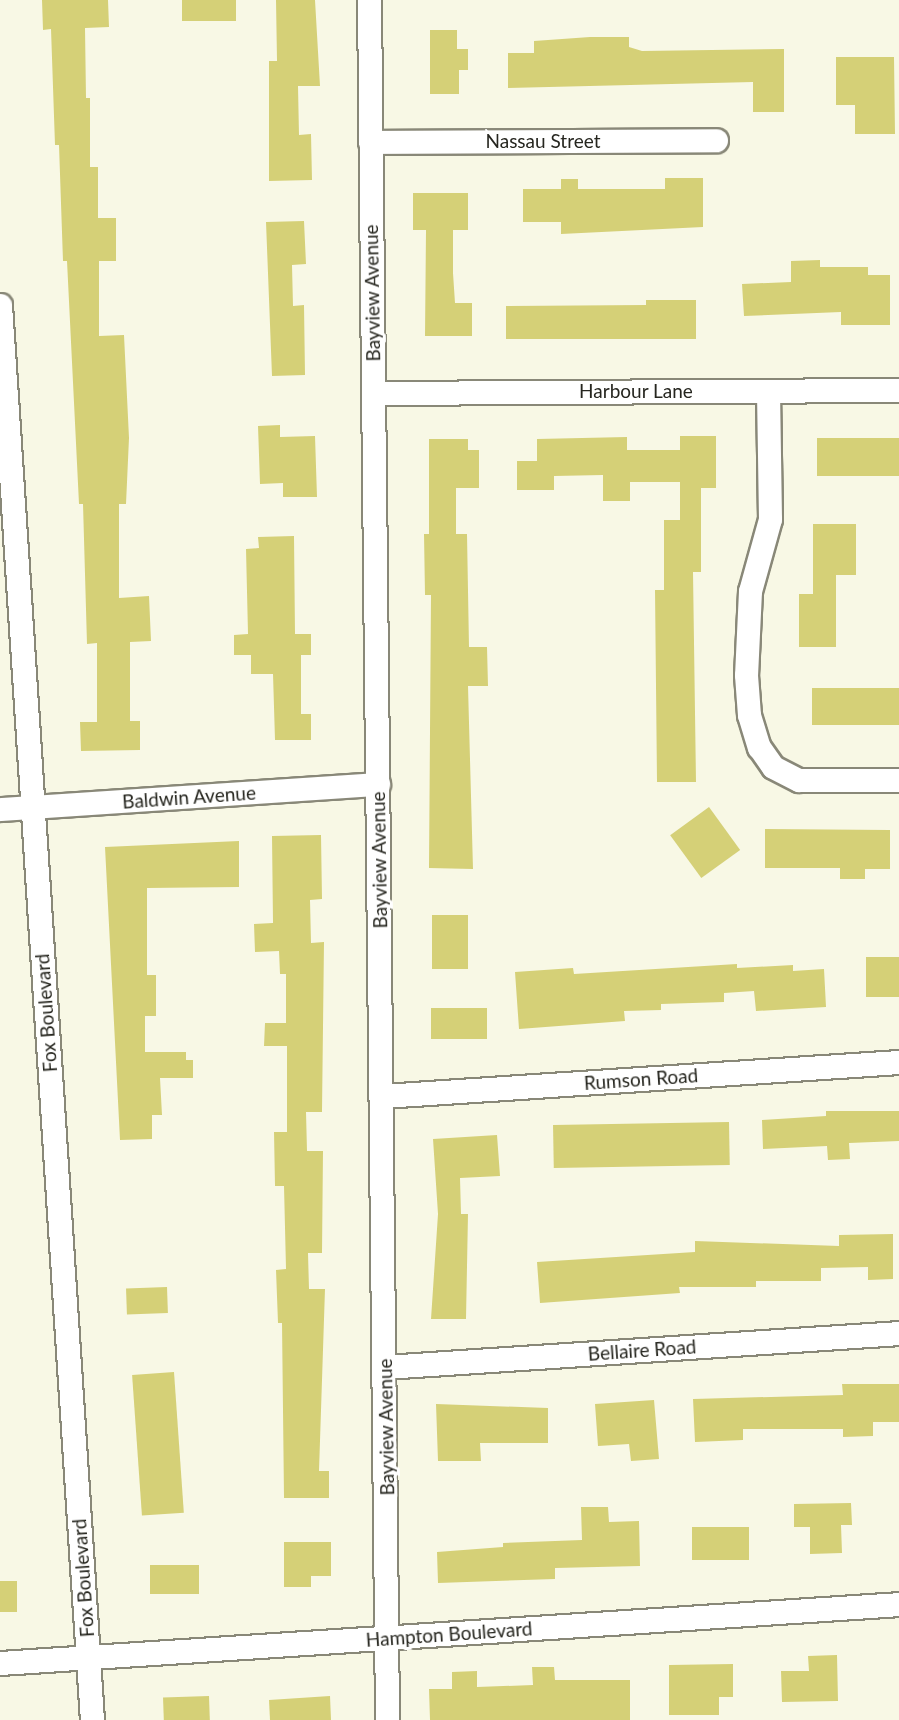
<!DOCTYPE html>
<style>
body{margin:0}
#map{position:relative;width:899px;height:1720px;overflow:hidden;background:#f8f8e5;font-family:Lato,sans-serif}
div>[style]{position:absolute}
.building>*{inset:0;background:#d5d077;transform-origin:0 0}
.roads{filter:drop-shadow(2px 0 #898878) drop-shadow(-2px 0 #898878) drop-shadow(0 2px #898878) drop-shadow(0 -2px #898878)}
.minor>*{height:23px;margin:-11.5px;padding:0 11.5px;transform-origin:11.5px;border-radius:11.5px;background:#fff}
span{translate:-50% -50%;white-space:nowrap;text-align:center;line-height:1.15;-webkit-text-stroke:6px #fff;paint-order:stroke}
.street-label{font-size:19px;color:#26261f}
</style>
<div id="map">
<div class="building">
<i style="clip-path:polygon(42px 0,108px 0,109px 27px,85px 28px,86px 98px,90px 98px,90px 167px,98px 167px,98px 218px,116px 218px,116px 261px,99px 261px,99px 336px,124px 335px,129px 438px,126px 504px,119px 504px,119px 598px,149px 596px,151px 641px,130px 642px,130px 721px,140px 721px,140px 750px,81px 751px,80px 722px,97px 722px,97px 643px,87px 644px,83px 504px,79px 504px,67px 261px,63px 261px,59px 145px,55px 145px,51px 29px,43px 30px)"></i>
<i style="left:182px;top:0;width:54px;height:21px"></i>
<i style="clip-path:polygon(276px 0,315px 0,320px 86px,298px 86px,299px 135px,311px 134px,312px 180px,269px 181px,269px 61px,277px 61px)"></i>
<i style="clip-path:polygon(430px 30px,457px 30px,457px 49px,468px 49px,468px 70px,459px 70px,459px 94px,430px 94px)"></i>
<i style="clip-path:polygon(590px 37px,629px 37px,629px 47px,642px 51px,784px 49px,784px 112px,753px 112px,753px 82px,508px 88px,508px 53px,534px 53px,534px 41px)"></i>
<i style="clip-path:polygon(836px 57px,894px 57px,895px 134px,855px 134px,855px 105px,836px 105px)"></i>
<i style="clip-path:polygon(665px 178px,703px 178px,703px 227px,561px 234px,561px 222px,523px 222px,523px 189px,561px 189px,561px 179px,578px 179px,578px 189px,665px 189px)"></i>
<i style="clip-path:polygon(413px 193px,468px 193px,468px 230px,453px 230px,453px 273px,455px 303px,472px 303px,472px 336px,425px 336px,426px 230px,413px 230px)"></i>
<i style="clip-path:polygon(304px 221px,306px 264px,292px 265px,293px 306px,304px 305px,305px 375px,272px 376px,266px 222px)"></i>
<i style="clip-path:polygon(820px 260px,820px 267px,868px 267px,868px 275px,890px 275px,890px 325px,841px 325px,841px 312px,744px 316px,742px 284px,791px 282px,791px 261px)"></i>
<i style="clip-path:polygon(646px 300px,696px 300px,696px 339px,506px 339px,506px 306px,646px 305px)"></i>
<i style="clip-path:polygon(280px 425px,280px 437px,315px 436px,317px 497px,283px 497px,283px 483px,260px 484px,258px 426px)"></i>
<i style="clip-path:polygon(680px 436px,716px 436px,716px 488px,701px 488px,701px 572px,693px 572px,696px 782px,657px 782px,655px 590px,664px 590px,664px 520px,680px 520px,680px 482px,630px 482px,630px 501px,603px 501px,603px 475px,554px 476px,554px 490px,517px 490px,517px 461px,537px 461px,537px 439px,627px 437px,627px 450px,680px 450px)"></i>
<i style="left:817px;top:438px;width:82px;height:38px"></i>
<i style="clip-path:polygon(429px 439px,468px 439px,468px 450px,479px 450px,479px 488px,456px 488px,456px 534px,467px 534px,469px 647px,487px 647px,488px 686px,468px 686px,473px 869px,429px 868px,431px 595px,425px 595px,424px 534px,429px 534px)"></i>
<i style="clip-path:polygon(813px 524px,856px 524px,856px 575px,836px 575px,836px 647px,799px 647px,799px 594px,813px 594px)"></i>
<i style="clip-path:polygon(294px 536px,295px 634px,311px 634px,311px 655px,301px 655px,301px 714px,311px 714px,311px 740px,275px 740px,273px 674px,251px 674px,251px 655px,234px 655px,234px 635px,248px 634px,246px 549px,259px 548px,258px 537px)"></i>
<i style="left:812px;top:688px;width:87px;height:37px"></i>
<i style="left:709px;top:807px;width:53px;height:48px;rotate:54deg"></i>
<i style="clip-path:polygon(765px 829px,890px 830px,890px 869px,865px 869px,865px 879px,840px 879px,840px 868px,765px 868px)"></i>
<i style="clip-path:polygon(321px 835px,322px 899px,310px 900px,311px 943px,324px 942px,322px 1112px,306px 1112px,307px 1151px,323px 1151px,322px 1253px,308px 1253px,309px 1289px,325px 1289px,319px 1471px,329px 1471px,329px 1498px,284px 1498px,282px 1323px,278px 1323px,276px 1270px,286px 1269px,284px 1186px,275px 1186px,274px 1132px,287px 1132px,287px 1046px,264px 1046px,265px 1023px,286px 1023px,286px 974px,280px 974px,279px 951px,255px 952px,254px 924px,273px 923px,272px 836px)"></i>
<i style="clip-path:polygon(239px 841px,239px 887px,147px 888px,147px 975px,156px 975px,156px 1016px,145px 1016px,145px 1052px,186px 1052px,186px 1060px,193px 1060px,193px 1078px,160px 1078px,162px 1115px,152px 1115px,152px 1139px,120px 1140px,105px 847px)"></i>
<i style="left:432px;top:915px;width:36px;height:54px"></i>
<i style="left:866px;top:957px;width:33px;height:40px"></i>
<i style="clip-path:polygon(737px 964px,737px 968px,793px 965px,793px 971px,824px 969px,826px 1007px,756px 1011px,754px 991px,724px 993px,724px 1002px,661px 1004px,661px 1010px,624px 1011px,625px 1021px,519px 1029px,515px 972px,573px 968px,574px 974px)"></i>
<i style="left:431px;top:1008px;width:56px;height:31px"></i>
<i style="clip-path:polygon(826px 1111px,899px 1111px,899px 1141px,849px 1143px,850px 1159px,828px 1160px,827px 1146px,763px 1149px,762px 1120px,826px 1116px)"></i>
<i style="left:729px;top:1122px;width:43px;height:176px;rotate:89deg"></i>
<i style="clip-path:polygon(497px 1135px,500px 1176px,460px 1178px,461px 1214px,468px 1214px,466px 1319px,431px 1319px,438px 1214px,433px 1139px)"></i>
<i style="clip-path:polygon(893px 1234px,893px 1279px,868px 1280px,868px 1267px,821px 1268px,821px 1281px,756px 1281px,756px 1287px,679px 1287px,680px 1293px,540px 1303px,537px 1262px,695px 1252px,695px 1241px,839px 1246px,839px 1235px)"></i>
<i style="left:167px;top:1287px;width:26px;height:41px;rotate:88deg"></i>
<i style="left:174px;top:1372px;width:141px;height:42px;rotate:86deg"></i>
<i style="clip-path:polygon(842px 1384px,899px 1384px,899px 1422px,873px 1422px,873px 1436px,843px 1437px,843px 1429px,743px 1429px,743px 1440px,695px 1442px,693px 1399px,843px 1395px)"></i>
<i style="clip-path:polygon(654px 1400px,659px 1459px,631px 1461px,629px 1444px,598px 1446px,595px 1404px)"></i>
<i style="clip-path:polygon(436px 1404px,548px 1408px,548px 1443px,480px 1443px,481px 1461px,438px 1461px)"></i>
<i style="clip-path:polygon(851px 1503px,852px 1525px,841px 1525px,842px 1553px,810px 1554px,810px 1527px,794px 1527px,794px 1504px)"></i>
<i style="clip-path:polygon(581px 1507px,608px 1507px,609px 1522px,639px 1521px,640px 1566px,555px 1568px,555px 1579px,438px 1583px,437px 1552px,503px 1547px,503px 1543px,582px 1540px)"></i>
<i style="left:692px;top:1527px;width:57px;height:33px"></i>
<i style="clip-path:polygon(284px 1542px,331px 1542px,331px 1576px,311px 1576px,311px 1587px,284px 1587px)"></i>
<i style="left:150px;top:1565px;width:49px;height:29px"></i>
<i style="left:0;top:1581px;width:17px;height:31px"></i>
<i style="clip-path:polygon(837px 1655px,838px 1701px,782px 1702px,781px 1671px,809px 1671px,808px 1656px)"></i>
<i style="clip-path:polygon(733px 1664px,733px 1697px,719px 1697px,719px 1715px,669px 1715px,669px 1665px)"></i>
<i style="clip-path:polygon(532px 1667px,554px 1667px,555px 1680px,630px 1680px,630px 1720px,430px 1720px,429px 1689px,452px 1689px,452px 1672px,477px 1671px,477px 1687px,533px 1685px)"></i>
<i style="left:209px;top:1696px;width:24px;height:46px;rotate:88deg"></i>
<i style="clip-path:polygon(330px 1696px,331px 1720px,270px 1720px,269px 1700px)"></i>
</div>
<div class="roads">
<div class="minor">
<i style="left:369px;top:0;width:1720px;rotate:89.4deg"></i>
<i style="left:370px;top:142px;width:346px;rotate:-0.3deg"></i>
<i style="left:0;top:305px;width:1418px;rotate:86.28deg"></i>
<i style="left:768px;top:391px;width:128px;rotate:89.1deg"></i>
<i style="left:770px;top:519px;width:75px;rotate:105.5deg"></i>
<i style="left:750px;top:591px;width:84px;rotate:92.7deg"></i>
<i style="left:746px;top:675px;width:40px;rotate:85.7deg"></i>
<i style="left:749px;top:715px;width:34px;rotate:73deg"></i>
<i style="left:759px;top:747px;width:24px;rotate:55deg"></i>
<i style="left:773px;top:767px;width:29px;rotate:27deg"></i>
<i style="left:799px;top:780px;width:100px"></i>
<i style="left:373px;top:393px;width:526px;rotate:-0.33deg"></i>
<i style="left:0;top:809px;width:379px;rotate:-3.8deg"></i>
<i style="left:383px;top:1096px;width:517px;rotate:-3.77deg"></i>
<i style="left:385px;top:1367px;width:515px;rotate:-3.78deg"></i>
<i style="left:0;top:1663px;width:901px;rotate:-3.75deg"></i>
</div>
</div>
<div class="street-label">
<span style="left:543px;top:141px">Nassau Street</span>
<span style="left:372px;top:293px;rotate:-91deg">Bayview Avenue</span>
<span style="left:636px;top:391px">Harbour Lane</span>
<span style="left:189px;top:797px;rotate:-4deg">Baldwin Avenue</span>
<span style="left:379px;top:860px;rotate:-91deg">Bayview Avenue</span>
<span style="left:46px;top:1013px;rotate:-94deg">Fox Boulevard</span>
<span style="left:641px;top:1079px;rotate:-4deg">Rumson Road</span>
<span style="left:642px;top:1350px;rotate:-4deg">Bellaire Road</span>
<span style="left:386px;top:1427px;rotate:-91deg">Bayview Avenue</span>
<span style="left:83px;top:1578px;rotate:-94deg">Fox Boulevard</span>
<span style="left:449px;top:1634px;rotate:-4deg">Hampton Boulevard</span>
</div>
</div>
